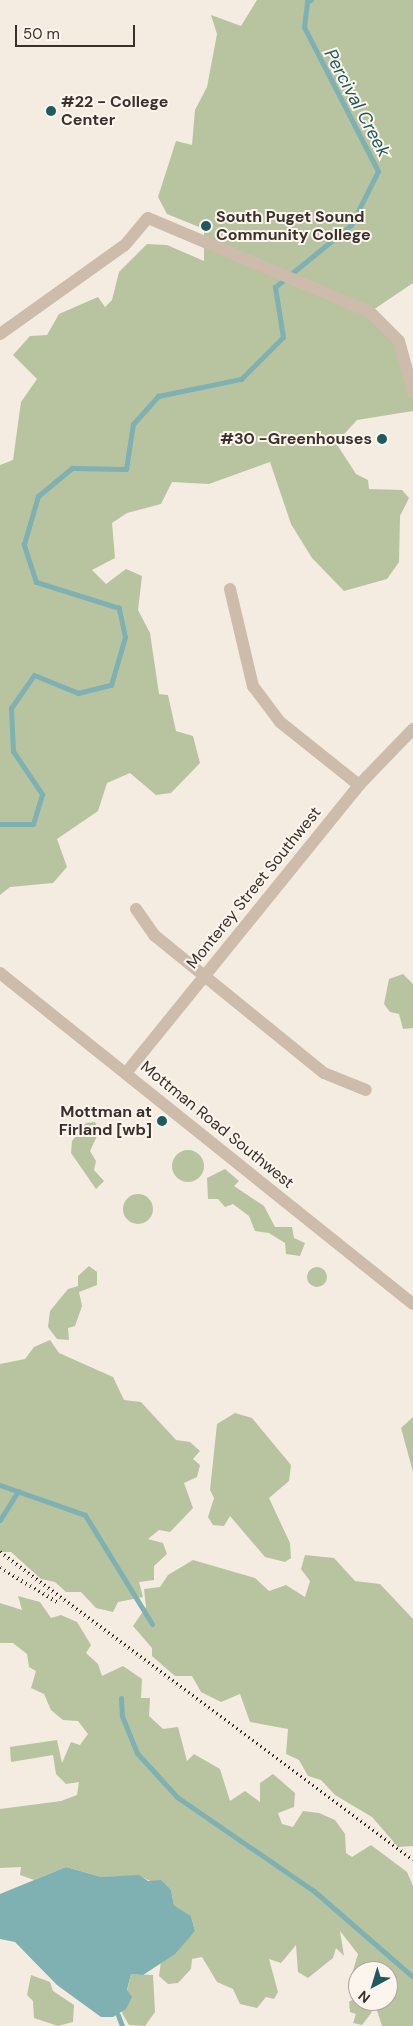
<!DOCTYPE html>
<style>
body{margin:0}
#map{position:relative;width:413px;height:2026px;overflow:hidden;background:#f4ebe1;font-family:"DM Sans",sans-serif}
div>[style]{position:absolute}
.green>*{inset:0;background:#b8c4a0}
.round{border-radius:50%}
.water>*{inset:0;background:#7fb0b2}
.stream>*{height:5px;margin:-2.5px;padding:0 2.5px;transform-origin:2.5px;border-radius:2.5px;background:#7fb0b2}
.minor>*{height:12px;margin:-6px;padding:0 6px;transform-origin:6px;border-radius:6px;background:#cdbbac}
.rail>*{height:4px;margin-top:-2px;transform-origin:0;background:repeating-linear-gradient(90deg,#3b302b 0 1px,transparent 0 5px)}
.dots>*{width:14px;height:14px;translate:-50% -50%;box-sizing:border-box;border:2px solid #fbf5ee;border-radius:50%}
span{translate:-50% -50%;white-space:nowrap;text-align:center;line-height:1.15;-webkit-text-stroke:4px #fbf5ee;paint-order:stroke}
.poi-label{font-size:16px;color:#3b302b;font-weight:700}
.left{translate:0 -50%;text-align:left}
.right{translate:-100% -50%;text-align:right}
.street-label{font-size:16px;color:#3b302b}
.water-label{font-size:18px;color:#1f5a5e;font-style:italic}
.north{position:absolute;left:348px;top:1961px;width:50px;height:50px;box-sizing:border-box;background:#fbf5ee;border:1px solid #aea6a0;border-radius:50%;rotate:219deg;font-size:14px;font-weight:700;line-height:20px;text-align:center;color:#3b302b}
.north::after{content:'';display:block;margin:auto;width:18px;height:22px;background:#1f5a5e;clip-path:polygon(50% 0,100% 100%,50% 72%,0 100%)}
.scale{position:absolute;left:15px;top:25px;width:120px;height:22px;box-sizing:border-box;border:2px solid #3b302b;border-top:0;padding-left:6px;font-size:15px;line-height:18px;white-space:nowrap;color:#3b302b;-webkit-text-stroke:4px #fbf5ee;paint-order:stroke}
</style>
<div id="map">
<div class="green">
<i style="clip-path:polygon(257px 0,413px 0,413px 283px,370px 312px,393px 331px,413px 392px,413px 411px,357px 420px,336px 443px,356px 474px,368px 480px,369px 489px,402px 490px,409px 498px,400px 516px,399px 562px,387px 579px,344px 591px,312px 558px,291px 524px,270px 462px,209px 484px,172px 482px,161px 504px,127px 513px,112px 523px,115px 558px,92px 570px,106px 584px,126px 569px,142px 576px,138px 610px,150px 633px,159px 694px,168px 695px,176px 731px,193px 736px,200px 763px,171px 793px,156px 795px,130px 773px,107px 783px,98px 811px,57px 839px,67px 867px,53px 883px,10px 887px,0 895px,0 465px,13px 460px,21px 402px,37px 379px,13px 355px,30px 336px,47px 335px,59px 314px,98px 297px,105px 307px,112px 300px,119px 272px,147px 244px,167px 245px,204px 261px,204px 229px,167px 214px,158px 197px,176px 141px,192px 145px,195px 110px,207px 87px,217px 34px,211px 15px,241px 26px)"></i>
<i style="clip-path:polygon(403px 974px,413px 984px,413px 1028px,403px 1029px,399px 1014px,390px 1012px,384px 1004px,389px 979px)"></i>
<i style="clip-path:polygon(95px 1122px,99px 1132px,90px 1151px,96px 1161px,94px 1170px,104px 1181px,96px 1189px,71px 1153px,72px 1141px,86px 1123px)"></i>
<i class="round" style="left:172px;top:1150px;width:32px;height:32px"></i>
<i style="clip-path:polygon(225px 1169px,239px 1181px,234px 1186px,264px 1206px,275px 1227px,292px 1227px,294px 1238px,305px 1243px,300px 1256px,286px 1254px,285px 1243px,269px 1233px,255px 1231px,249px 1216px,233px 1204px,225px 1207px,218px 1199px,208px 1199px,207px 1178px)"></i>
<i class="round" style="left:123px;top:1194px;width:30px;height:30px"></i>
<i style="clip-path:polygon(89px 1266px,97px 1272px,97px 1285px,79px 1292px,82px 1306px,75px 1326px,68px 1328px,69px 1340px,57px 1339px,48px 1327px,50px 1311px,68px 1289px,78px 1286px,78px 1276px)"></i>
<i class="round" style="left:307px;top:1267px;width:20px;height:20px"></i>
<i style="clip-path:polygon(50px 1340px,59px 1353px,113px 1377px,124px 1400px,141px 1402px,176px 1440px,190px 1442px,200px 1451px,193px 1459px,200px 1465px,197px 1477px,184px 1483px,193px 1508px,170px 1532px,159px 1530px,148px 1539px,163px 1543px,167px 1554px,154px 1566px,154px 1580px,139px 1582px,143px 1597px,118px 1602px,113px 1612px,96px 1608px,81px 1592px,66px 1592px,55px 1582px,41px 1579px,11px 1552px,0 1552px,0 1364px,25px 1359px,34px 1347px)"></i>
<i style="clip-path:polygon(235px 1413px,252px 1418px,291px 1465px,289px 1481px,269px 1498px,290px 1543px,291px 1558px,285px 1562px,265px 1557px,230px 1516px,224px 1526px,213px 1525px,208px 1517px,214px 1498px,210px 1490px,217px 1424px)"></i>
<i style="clip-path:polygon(413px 1417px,413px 1472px,401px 1428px)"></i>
<i style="clip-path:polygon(305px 1555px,334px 1558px,355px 1581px,380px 1584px,413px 1619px,413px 1846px,398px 1847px,372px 1817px,335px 1795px,321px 1780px,308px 1776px,299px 1760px,286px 1754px,288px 1729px,250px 1722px,240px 1694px,221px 1702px,201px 1692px,192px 1676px,175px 1676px,152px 1656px,152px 1648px,133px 1626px,146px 1607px,144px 1589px,160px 1587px,168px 1575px,193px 1560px,255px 1578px,269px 1591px,286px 1585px,305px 1597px,310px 1581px,301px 1569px)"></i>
<i style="clip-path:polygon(18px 1596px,40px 1602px,51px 1618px,61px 1615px,77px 1622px,91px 1645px,86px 1653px,98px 1664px,102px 1676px,123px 1666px,142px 1679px,141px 1698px,150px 1698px,149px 1716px,163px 1729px,178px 1727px,187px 1761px,194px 1754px,220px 1769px,230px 1801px,245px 1791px,260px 1802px,260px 1783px,273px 1774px,295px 1793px,294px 1807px,278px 1813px,282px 1824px,293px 1827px,303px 1811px,319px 1813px,335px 1820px,345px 1834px,346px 1853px,352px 1857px,371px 1845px,407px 1872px,413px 1886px,413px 2026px,382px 2026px,374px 2001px,388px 2001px,388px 1971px,358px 1971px,357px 1986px,351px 1977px,358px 1954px,340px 1931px,344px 1956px,336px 1948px,333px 1958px,308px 1978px,298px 1972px,296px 1945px,281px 1963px,269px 1959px,278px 1992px,274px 1999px,266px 1997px,257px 2008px,240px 2004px,233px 1989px,217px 1982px,202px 1957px,192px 1959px,191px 1969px,178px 1983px,168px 1984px,159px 1976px,161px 1961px,195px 1931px,191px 1916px,174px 1905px,171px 1890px,139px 1876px,101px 1877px,66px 1867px,34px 1880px,20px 1875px,21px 1867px,0 1868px,0 1809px,61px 1801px,77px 1795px,79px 1782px,66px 1784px,56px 1774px,53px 1755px,11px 1762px,10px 1747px,57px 1740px,62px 1763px,71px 1742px,80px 1745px,88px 1734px,78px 1721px,63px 1720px,51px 1710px,44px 1694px,31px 1688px,36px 1671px,29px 1667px,27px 1654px,13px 1643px,0 1643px,0 1603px,22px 1610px)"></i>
<i style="clip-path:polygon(131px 1974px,153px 1975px,155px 2012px,145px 2026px,129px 2025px,122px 2013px)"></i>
<i style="clip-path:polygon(31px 1975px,50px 1982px,53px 1991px,74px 2005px,73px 2022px,58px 2026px,34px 2018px,33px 2001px,27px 1995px)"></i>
<i style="clip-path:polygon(358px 1996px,372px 2012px,362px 2025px,353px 2023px,356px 2014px,350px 2012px,349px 2002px)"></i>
</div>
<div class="water">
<i style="clip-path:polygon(66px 1867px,101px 1877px,139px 1875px,148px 1881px,161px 1880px,171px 1890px,174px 1905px,191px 1916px,195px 1931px,175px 1954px,143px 1975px,131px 1974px,127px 1990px,132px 1997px,126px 2009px,113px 2017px,101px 2017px,57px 1985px,15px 1942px,0 1939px,0 1894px)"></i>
</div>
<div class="stream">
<i style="left:0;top:824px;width:33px"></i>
<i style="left:33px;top:824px;width:31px;rotate:-73deg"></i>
<i style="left:42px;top:794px;width:52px;rotate:-124deg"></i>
<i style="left:13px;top:751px;width:43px;rotate:-92.7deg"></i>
<i style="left:11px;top:708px;width:40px;rotate:-55.1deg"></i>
<i style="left:34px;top:675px;width:48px;rotate:22.2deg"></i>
<i style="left:78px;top:693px;width:34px;rotate:-14deg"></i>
<i style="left:111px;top:685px;width:50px;rotate:-73.7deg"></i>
<i style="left:125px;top:637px;width:30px;rotate:-102deg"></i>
<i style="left:119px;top:608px;width:87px;rotate:-162.6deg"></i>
<i style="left:36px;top:582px;width:40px;rotate:-108deg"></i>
<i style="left:24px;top:544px;width:50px;rotate:-73.7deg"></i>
<i style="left:38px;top:496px;width:44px;rotate:-39.5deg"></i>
<i style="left:72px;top:468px;width:54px;rotate:1.1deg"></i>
<i style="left:126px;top:469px;width:46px;rotate:-81.2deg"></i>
<i style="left:133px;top:424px;width:38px;rotate:-48deg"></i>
<i style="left:158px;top:396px;width:85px;rotate:-11.6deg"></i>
<i style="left:241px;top:379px;width:59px;rotate:-45deg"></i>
<i style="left:283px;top:337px;width:51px;rotate:-99.1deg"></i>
<i style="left:275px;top:287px;width:98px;rotate:-39.2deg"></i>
<i style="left:351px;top:225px;width:60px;rotate:-63.4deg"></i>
<i style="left:378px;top:171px;width:162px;rotate:-117.2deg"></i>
<i style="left:304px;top:27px;width:26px;rotate:-83deg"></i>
<i style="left:307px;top:1px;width:4px;rotate:-14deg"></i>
<i style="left:0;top:1485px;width:90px;rotate:19.4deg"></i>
<i style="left:85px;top:1515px;width:128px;rotate:58.4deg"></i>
<i style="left:0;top:1520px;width:34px;rotate:-58deg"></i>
<i style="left:121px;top:1698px;width:18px;rotate:87deg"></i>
<i style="left:122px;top:1716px;width:40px;rotate:68deg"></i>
<i style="left:137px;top:1753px;width:59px;rotate:47.7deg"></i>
<i style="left:177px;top:1797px;width:166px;rotate:34.5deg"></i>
<i style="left:314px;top:1891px;width:131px;rotate:41deg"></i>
<i style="left:118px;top:2015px;width:12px;rotate:70deg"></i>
</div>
<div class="minor">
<i style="left:0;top:334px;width:153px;rotate:-35.5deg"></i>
<i style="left:125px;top:245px;width:35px;rotate:-50deg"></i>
<i style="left:148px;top:218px;width:241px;rotate:22.9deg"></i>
<i style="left:370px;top:312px;width:41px;rotate:45deg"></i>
<i style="left:399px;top:341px;width:53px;rotate:74.6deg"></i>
<i style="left:230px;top:589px;width:100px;rotate:76.7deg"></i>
<i style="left:253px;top:686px;width:45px;rotate:53.1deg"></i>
<i style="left:280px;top:722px;width:101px;rotate:38.6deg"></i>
<i style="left:136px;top:909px;width:32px;rotate:55deg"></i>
<i style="left:154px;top:935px;width:219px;rotate:39.1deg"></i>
<i style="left:324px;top:1073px;width:45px;rotate:22deg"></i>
<i style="left:0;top:973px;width:529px;rotate:38.71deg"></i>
<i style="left:126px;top:1073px;width:370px;rotate:-51deg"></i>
<i style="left:359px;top:785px;width:78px;rotate:-46deg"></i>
</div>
<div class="rail">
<i style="left:0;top:1552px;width:515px;rotate:36.71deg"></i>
<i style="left:0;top:1568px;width:69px;rotate:30.7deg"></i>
</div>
<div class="dots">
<i style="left:51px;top:111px;background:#1f5a5e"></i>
<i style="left:206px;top:226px;background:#1f5a5e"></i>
<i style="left:382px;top:439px;background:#1f5a5e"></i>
<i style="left:162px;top:1121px;background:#1f5a5e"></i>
</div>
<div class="poi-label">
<span class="left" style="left:61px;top:111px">#22 - College<br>Center</span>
<span class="left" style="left:216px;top:226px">South Puget Sound<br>Community College</span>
<span class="right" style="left:372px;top:439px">#30 -Greenhouses</span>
<span class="right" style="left:152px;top:1121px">Mottman at<br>Firland [wb]</span>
</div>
<div class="street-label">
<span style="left:254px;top:888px;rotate:-51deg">Monterey Street Southwest</span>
<span style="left:217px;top:1125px;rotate:39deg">Mottman Road Southwest</span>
</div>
<div class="water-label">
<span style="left:357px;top:103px;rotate:62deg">Percival Creek</span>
</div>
<div class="north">N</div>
<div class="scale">50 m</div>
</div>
